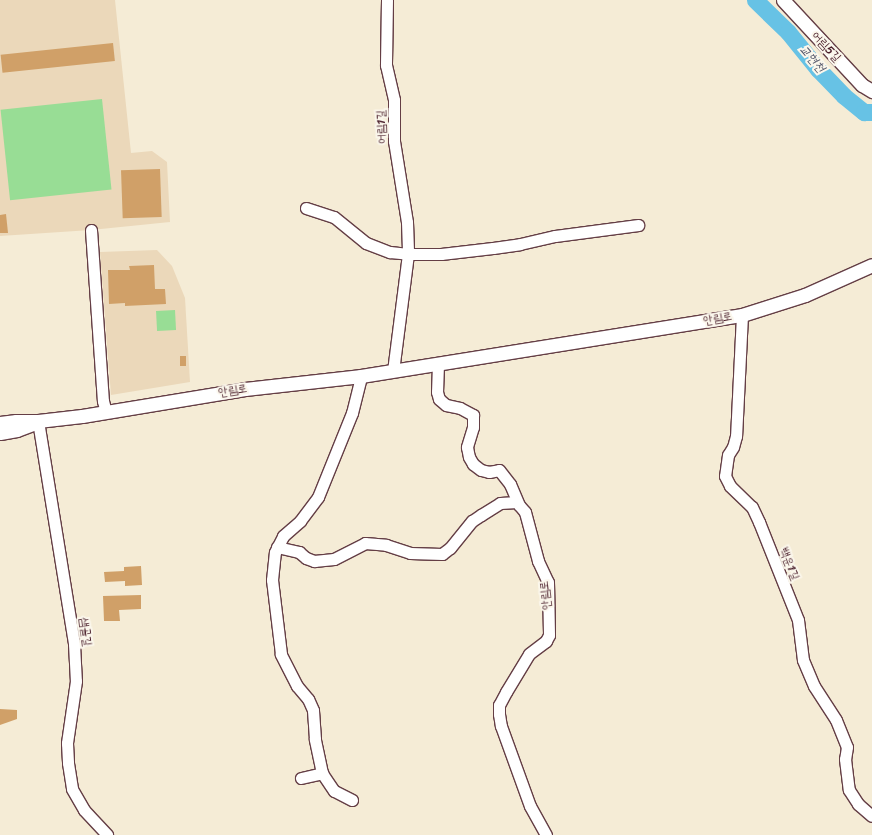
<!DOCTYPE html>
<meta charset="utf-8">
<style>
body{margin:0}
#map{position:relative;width:872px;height:835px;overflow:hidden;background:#f5ecd6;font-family:Sriracha,"Poor Story",sans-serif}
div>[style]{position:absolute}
.built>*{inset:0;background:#ebd8ba}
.green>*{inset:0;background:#98dd95;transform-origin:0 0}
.river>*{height:17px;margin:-8.5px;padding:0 8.5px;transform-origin:8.5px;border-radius:8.5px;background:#67c2e5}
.building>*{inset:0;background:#d0a068;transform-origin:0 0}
.roads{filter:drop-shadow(1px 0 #643e45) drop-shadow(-1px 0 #643e45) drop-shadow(0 1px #643e45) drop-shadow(0 -1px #643e45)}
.minor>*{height:11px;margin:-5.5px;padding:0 5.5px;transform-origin:5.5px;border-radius:5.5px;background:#fff}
.tertiary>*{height:13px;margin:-6.5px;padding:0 6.5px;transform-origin:6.5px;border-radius:6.5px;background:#fff}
span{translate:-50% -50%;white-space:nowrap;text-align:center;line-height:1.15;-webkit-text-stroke:4px #fbf7ec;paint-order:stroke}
.street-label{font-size:12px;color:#4a1f2b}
.water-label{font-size:13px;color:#54586c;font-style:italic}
</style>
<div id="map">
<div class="built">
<i style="clip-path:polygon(0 0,115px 0,131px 153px,152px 151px,167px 162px,170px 222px,91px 230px,0 236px)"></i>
<i style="clip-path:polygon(157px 250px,172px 266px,185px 298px,190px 382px,111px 395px,100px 252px)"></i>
</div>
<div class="green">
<i style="left:102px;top:99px;width:91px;height:102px;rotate:84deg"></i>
<i style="left:175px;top:310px;width:20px;height:19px;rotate:87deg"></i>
</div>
<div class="river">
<i style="left:755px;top:0;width:46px;rotate:44.1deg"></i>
<i style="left:788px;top:32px;width:48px;rotate:51deg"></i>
<i style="left:818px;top:69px;width:37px;rotate:46deg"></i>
<i style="left:844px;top:96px;width:26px;rotate:39deg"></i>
<i style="left:864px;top:112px;width:8px"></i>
</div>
<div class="building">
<i style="left:113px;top:43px;width:18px;height:113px;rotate:84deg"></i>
<i style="left:160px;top:169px;width:48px;height:39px;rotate:88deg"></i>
<i style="clip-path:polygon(6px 214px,8px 233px,0 233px,0 215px)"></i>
<i style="clip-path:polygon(154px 265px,155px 289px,165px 289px,166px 304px,125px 306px,125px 303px,109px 304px,108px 270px,130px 270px,129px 266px)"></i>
<i style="left:186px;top:356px;width:10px;height:6px;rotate:90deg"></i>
<i style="clip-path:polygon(141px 566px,142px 585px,125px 586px,125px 581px,105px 582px,104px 572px,124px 571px,124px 567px)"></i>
<i style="clip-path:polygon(141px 595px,141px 609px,119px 610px,120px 621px,104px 621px,103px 596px)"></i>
<i style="clip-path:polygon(0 709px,17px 710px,17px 719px,0 725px)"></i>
</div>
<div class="roads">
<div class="minor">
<i style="left:387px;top:0;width:65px;rotate:90.9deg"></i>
<i style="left:386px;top:65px;width:36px;rotate:77deg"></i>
<i style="left:394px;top:100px;width:41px;rotate:90deg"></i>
<i style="left:394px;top:141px;width:82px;rotate:80.9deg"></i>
<i style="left:407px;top:222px;width:32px;rotate:88deg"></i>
<i style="left:408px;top:254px;width:118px;rotate:97.3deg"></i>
<i style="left:306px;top:208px;width:29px;rotate:18deg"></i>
<i style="left:334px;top:217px;width:41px;rotate:39.1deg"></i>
<i style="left:366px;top:243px;width:26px;rotate:21deg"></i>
<i style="left:390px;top:252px;width:18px;rotate:6deg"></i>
<i style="left:408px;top:254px;width:33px"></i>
<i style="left:441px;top:254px;width:52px;rotate:-6.6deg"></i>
<i style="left:493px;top:248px;width:27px;rotate:-8deg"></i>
<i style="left:520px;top:244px;width:36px;rotate:-13deg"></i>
<i style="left:555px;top:236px;width:84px;rotate:-7.5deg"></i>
<i style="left:91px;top:230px;width:171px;rotate:86deg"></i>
<i style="left:103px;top:401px;width:11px;rotate:75deg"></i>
<i style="left:742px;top:315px;width:121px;rotate:92.8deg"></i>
<i style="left:736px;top:436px;width:11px;rotate:105deg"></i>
<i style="left:733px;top:447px;width:9px;rotate:122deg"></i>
<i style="left:728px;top:455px;width:21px;rotate:98deg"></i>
<i style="left:725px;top:476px;width:11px;rotate:63deg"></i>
<i style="left:730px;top:486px;width:30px;rotate:44deg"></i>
<i style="left:752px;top:507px;width:17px;rotate:65deg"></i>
<i style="left:759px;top:522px;width:105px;rotate:68.3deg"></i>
<i style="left:798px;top:620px;width:40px;rotate:82.9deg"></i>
<i style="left:803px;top:660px;width:28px;rotate:67deg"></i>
<i style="left:814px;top:686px;width:40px;rotate:57.1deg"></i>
<i style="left:836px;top:720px;width:29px;rotate:68deg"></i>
<i style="left:847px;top:747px;width:12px;rotate:99deg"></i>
<i style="left:845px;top:759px;width:31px;rotate:83deg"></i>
<i style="left:849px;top:790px;width:17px;rotate:57deg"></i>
<i style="left:858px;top:804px;width:18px;rotate:41deg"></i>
<i style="left:438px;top:364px;width:28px;rotate:92deg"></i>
<i style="left:437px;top:392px;width:7px;rotate:74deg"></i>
<i style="left:439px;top:399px;width:9px;rotate:41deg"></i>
<i style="left:446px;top:405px;width:14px;rotate:12deg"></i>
<i style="left:460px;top:408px;width:15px;rotate:28deg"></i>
<i style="left:473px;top:415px;width:12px;rotate:90deg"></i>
<i style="left:473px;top:427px;width:21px;rotate:107deg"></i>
<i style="left:467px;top:447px;width:10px;rotate:79deg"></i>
<i style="left:469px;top:457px;width:8px;rotate:60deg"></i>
<i style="left:473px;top:464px;width:10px;rotate:37deg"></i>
<i style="left:481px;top:470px;width:8px;rotate:14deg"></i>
<i style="left:489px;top:472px;width:10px;rotate:-11deg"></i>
<i style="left:499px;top:470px;width:18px;rotate:52deg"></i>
<i style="left:510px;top:484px;width:23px;rotate:67deg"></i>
<i style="left:519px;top:505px;width:9px;rotate:49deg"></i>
<i style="left:525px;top:512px;width:51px;rotate:75.1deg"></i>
<i style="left:538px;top:561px;width:23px;rotate:65deg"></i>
<i style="left:548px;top:582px;width:53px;rotate:88.9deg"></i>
<i style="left:549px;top:635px;width:7px;rotate:117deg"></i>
<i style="left:546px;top:641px;width:21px;rotate:143deg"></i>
<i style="left:529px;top:654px;width:44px;rotate:121.2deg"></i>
<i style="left:506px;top:692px;width:15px;rotate:118deg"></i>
<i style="left:499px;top:705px;width:9px;rotate:90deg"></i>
<i style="left:499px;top:714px;width:12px;rotate:81deg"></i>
<i style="left:501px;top:726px;width:85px;rotate:70.1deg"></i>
<i style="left:530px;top:806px;width:33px;rotate:61deg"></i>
<i style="left:38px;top:421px;width:226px;rotate:80.8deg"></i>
<i style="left:74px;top:644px;width:37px;rotate:87deg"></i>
<i style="left:76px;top:681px;width:63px;rotate:98.3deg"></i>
<i style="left:67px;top:743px;width:20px;rotate:87deg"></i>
<i style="left:68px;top:763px;width:26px;rotate:81deg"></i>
<i style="left:72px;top:789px;width:24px;rotate:60deg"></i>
<i style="left:84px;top:810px;width:34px;rotate:47deg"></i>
<i style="left:277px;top:547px;width:23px;rotate:13deg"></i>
<i style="left:299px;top:552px;width:9px;rotate:41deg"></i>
<i style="left:306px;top:558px;width:9px;rotate:21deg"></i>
<i style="left:314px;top:561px;width:20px;rotate:-6deg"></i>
<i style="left:334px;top:559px;width:35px;rotate:-27deg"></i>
<i style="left:365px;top:543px;width:21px;rotate:5deg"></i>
<i style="left:386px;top:545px;width:25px;rotate:18deg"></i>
<i style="left:410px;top:553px;width:32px;rotate:2deg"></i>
<i style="left:442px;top:554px;width:10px;rotate:-37deg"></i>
<i style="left:450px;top:548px;width:35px;rotate:-51deg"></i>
<i style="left:472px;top:521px;width:11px;rotate:-34deg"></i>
<i style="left:481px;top:515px;width:22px;rotate:-32deg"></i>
<i style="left:500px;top:503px;width:17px;rotate:-3deg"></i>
<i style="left:301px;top:778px;width:22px;rotate:-13deg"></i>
<i style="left:352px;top:800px;width:20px;rotate:-153deg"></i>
<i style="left:334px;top:791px;width:22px;rotate:-124deg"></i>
<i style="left:322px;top:773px;width:35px;rotate:-102deg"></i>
<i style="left:315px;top:739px;width:29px;rotate:-94deg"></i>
<i style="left:313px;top:710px;width:12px;rotate:-114deg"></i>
<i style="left:308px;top:699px;width:17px;rotate:-130deg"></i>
<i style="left:297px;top:686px;width:36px;rotate:-117deg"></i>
<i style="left:281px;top:654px;width:75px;rotate:-96.9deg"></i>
<i style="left:272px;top:580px;width:28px;rotate:-84deg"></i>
<i style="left:275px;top:552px;width:18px;rotate:-63deg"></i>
<i style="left:283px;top:536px;width:23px;rotate:-41deg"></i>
<i style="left:300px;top:521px;width:30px;rotate:-53deg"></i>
<i style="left:318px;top:497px;width:91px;rotate:-68deg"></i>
<i style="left:352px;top:413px;width:38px;rotate:-76deg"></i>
</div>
<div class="tertiary">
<i style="left:783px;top:0;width:116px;rotate:47.1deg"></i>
<i style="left:862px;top:85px;width:12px;rotate:31deg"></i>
<i style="left:0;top:423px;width:16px;rotate:-7deg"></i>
<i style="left:16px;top:421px;width:22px"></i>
<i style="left:38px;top:421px;width:44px;rotate:-6.5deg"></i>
<i style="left:82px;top:416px;width:165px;rotate:-9.4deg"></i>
<i style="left:245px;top:389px;width:117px;rotate:-6.4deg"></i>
<i style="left:361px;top:376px;width:386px;rotate:-9.1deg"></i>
<i style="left:742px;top:315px;width:66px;rotate:-17.6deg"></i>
<i style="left:805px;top:295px;width:73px;rotate:-24.1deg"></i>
<i style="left:0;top:433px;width:17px;rotate:-10deg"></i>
<i style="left:17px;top:430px;width:17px;rotate:-21deg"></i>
</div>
</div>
<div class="street-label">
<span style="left:826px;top:47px;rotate:47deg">어림5길</span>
<span style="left:382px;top:127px;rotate:-92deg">어림1길</span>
<span style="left:718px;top:319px;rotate:-10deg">안림로</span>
<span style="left:233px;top:391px;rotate:-9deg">안림로</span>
<span style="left:789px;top:564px;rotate:68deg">백운1길</span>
<span style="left:546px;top:595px;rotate:-96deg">안림로</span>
<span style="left:85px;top:632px;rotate:82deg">샘골길</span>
</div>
<div class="water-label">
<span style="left:812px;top:59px;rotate:49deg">교현천</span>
</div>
</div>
